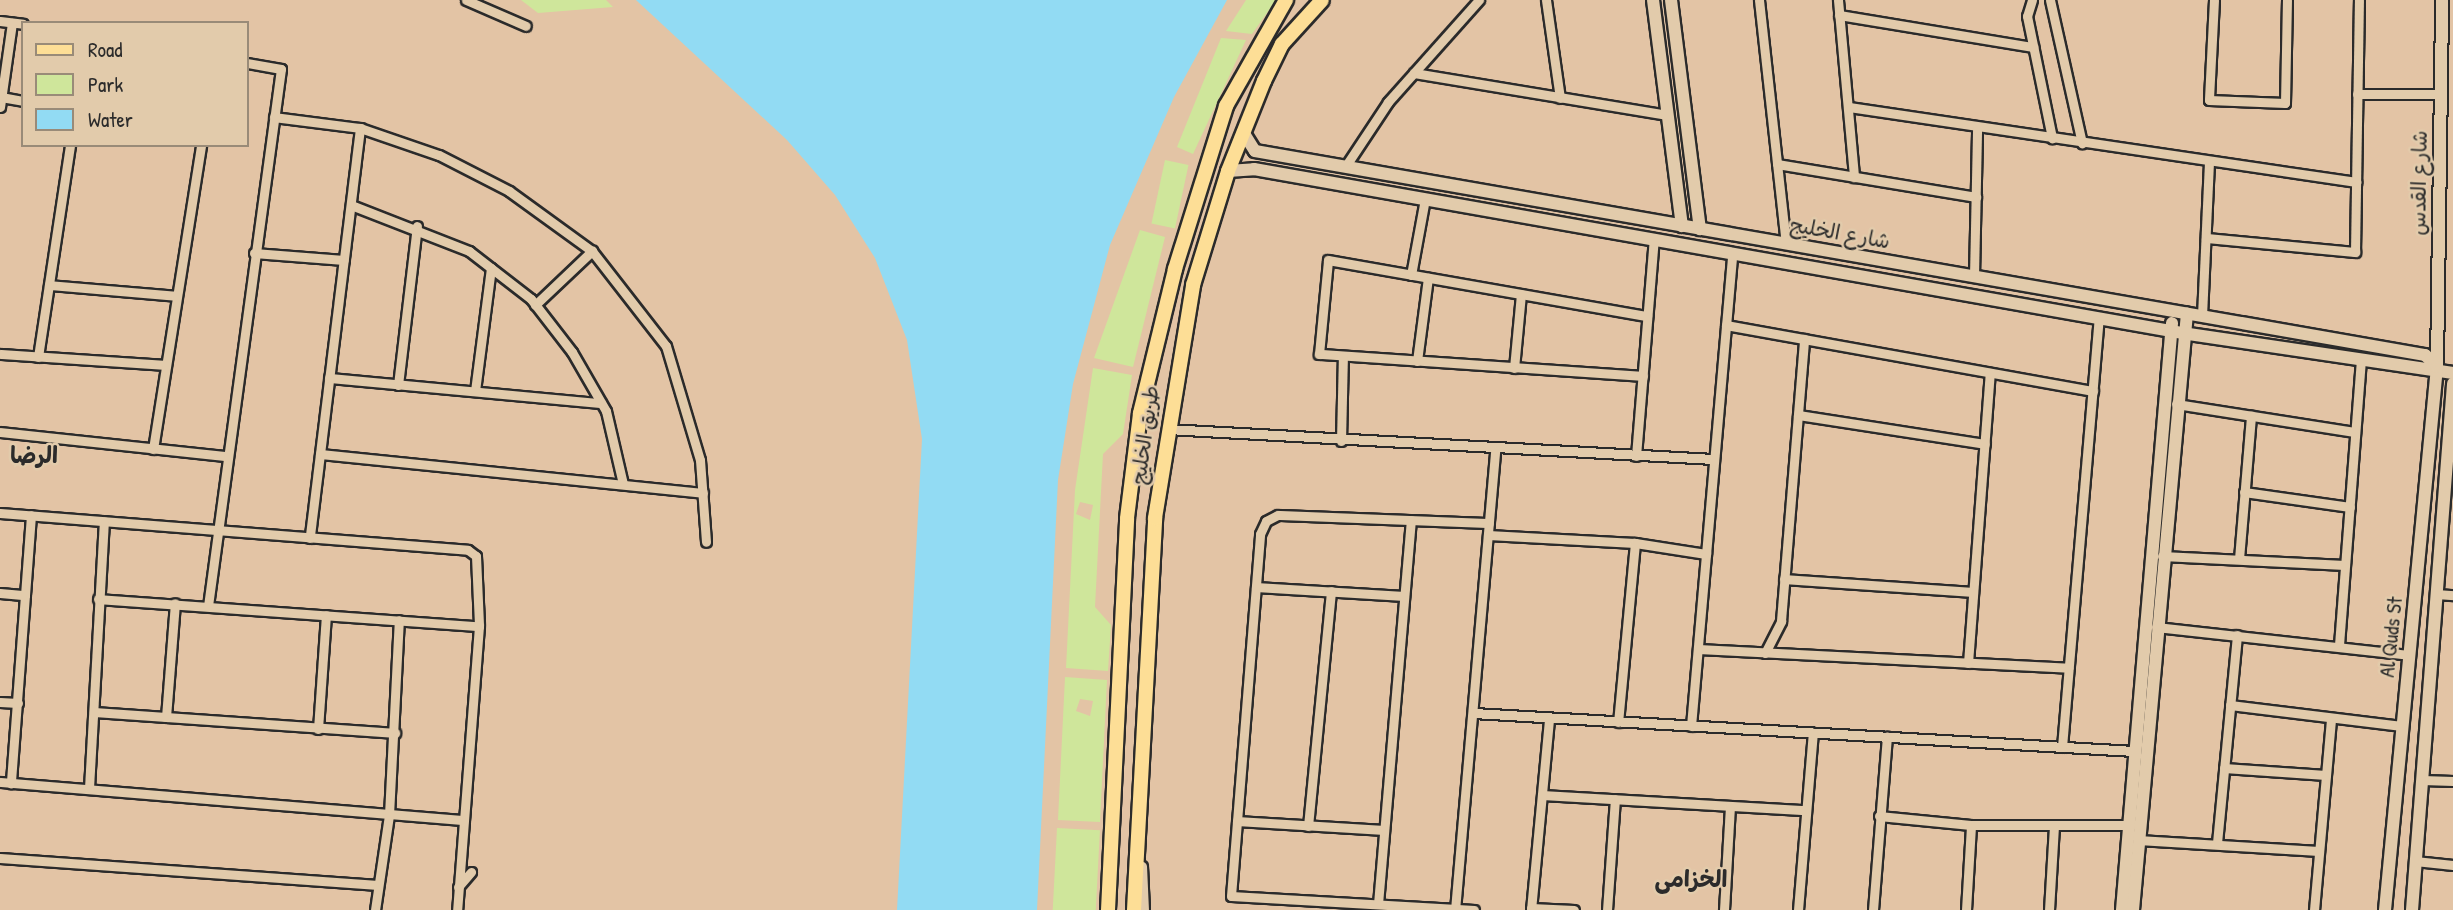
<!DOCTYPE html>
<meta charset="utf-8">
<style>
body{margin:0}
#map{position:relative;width:2453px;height:910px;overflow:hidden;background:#e3c4a5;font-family:"Patrick Hand","Playpen Sans Arabic",sans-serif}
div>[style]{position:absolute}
.green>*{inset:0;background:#cfe69b;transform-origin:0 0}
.water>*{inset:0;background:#92dbf3}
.roads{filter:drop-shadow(2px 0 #2b2b2b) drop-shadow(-2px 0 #2b2b2b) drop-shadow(0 2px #2b2b2b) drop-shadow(0 -2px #2b2b2b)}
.street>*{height:9px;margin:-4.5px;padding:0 4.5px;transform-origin:4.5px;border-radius:4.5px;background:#e2cbab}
.secondary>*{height:12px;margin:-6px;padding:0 6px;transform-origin:6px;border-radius:6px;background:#e2cbab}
.primary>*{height:14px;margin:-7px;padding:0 7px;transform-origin:7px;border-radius:7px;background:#fdde96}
span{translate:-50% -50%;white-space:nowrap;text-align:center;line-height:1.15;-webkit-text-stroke:5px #e2cbab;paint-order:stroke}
.street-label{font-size:21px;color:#2b2b2b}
.neighbourhood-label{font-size:23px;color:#2b2b2b;font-weight:700}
.legend{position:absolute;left:21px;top:21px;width:228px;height:126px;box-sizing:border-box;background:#e2cbab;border:2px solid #998b78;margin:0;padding:9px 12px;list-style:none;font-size:21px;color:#2b2b2b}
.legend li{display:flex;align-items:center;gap:14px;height:35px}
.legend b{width:35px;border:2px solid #998b78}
</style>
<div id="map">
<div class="green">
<i style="clip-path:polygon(521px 0,606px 0,613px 7px,538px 13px)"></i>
<i style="clip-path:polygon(1246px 0,1276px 0,1252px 34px,1226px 31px)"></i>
<i style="clip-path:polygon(1221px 38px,1246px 40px,1193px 154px,1177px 147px)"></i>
<i style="left:1165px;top:160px;width:24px;height:65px;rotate:12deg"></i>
<i style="clip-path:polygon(1140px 230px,1165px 237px,1133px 367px,1094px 358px)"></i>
<i style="clip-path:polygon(evenodd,1093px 368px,1132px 375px,1123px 434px,1103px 454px,1095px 607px,1111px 625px,1108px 671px,1066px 668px,1075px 490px,1093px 368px,1080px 502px,1093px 505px,1090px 520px,1076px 514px,1080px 502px)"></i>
<i style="clip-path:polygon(evenodd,1065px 677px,1107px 680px,1100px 822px,1058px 820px,1065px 677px,1080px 699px,1093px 701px,1090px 716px,1076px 711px,1080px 699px)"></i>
<i style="left:1057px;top:828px;width:43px;height:82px;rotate:3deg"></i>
</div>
<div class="water">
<i style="clip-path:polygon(636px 0,1227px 0,1174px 97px,1110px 245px,1073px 384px,1058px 480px,1037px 910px,897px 910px,922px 439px,907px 340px,875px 258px,835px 195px,787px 140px)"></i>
</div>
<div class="roads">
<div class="street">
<i style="left:466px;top:0;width:65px;rotate:23.4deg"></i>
<i style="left:1546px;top:0;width:99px;rotate:81.9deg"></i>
<i style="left:1759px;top:0;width:244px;rotate:83.7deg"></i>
<i style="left:1838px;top:0;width:178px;rotate:84.8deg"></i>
<i style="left:2032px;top:0;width:17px;rotate:107deg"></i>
<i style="left:2027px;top:16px;width:125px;rotate:78.4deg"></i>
<i style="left:2050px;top:0;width:147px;rotate:77.4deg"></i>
<i style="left:2214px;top:0;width:100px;rotate:92.9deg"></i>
<i style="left:2209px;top:100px;width:76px;rotate:2.3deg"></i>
<i style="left:2285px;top:103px;width:103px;rotate:-88.9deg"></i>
<i style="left:1839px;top:15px;width:197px;rotate:9.4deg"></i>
<i style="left:0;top:21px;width:23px;rotate:7deg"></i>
<i style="left:1414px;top:73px;width:257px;rotate:9.4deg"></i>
<i style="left:2357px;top:94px;width:83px"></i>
<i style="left:1px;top:97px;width:22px;rotate:10deg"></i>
<i style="left:0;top:107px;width:85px;rotate:-81.9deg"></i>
<i style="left:1849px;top:107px;width:513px;rotate:8.41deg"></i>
<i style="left:274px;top:117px;width:87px;rotate:7.3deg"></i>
<i style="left:360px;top:128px;width:413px;rotate:97deg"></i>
<i style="left:360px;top:128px;width:83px;rotate:18.9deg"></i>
<i style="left:439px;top:155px;width:79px;rotate:27.2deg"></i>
<i style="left:509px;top:191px;width:102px;rotate:35.9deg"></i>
<i style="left:592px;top:251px;width:120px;rotate:52.1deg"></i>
<i style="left:666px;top:346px;width:119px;rotate:73.4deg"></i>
<i style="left:700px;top:460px;width:82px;rotate:85.8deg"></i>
<i style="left:1777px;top:164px;width:202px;rotate:9.4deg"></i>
<i style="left:1345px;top:167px;width:78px;rotate:-56.5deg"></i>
<i style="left:1388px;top:102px;width:137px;rotate:-48.3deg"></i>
<i style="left:351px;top:205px;width:127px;rotate:21.3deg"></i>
<i style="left:469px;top:251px;width:78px;rotate:37.7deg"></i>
<i style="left:531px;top:299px;width:67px;rotate:52.3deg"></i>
<i style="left:572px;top:352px;width:68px;rotate:60deg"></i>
<i style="left:606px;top:411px;width:75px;rotate:76.9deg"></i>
<i style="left:2206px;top:238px;width:150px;rotate:5.4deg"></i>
<i style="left:2355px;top:252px;width:252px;rotate:-89.1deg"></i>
<i style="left:254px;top:253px;width:90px;rotate:4.4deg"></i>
<i style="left:1411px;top:275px;width:77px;rotate:-79.6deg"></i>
<i style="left:1974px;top:276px;width:149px;rotate:-88.8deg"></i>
<i style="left:49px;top:285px;width:128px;rotate:4.9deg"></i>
<i style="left:535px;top:305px;width:79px;rotate:-43.5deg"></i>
<i style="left:2202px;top:316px;width:155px;rotate:-87.4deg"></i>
<i style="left:1726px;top:325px;width:373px;rotate:10.2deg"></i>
<i style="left:0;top:354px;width:166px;rotate:3.8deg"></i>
<i style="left:38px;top:357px;width:214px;rotate:-81.4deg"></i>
<i style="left:1417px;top:361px;width:84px;rotate:-82.5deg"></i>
<i style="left:1514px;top:368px;width:74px;rotate:-84.6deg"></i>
<i style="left:1643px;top:376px;width:325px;rotate:-176.1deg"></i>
<i style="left:1319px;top:354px;width:94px;rotate:-84.5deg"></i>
<i style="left:1328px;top:260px;width:324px;rotate:10deg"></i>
<i style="left:329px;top:378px;width:273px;rotate:5.3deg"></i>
<i style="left:398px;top:385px;width:160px;rotate:-83.2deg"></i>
<i style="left:475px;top:391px;width:124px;rotate:-82.6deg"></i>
<i style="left:2176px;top:404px;width:181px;rotate:8.9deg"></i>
<i style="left:1798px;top:415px;width:189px;rotate:8.8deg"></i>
<i style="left:1167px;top:429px;width:548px;rotate:3.14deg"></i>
<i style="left:0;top:432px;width:226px;rotate:6.1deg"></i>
<i style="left:1341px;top:441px;width:85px;rotate:-88.7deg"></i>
<i style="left:153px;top:449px;width:308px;rotate:-81deg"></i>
<i style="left:320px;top:454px;width:385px;rotate:5.8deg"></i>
<i style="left:1636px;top:456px;width:218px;rotate:-85.3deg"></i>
<i style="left:2244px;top:492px;width:107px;rotate:8.1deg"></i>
<i style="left:0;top:513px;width:469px;rotate:4.5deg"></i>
<i style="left:468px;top:550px;width:10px;rotate:37deg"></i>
<i style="left:476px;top:556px;width:70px;rotate:87.5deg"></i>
<i style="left:479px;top:626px;width:285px;rotate:94.4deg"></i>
<i style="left:1488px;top:535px;width:147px;rotate:3.1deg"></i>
<i style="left:1635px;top:543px;width:180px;rotate:95.4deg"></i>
<i style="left:1635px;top:543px;width:72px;rotate:8.8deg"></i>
<i style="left:2162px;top:556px;width:183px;rotate:2.8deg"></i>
<i style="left:2239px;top:559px;width:144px;rotate:-85.2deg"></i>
<i style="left:1784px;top:579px;width:189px;rotate:3.9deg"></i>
<i style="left:1256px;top:587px;width:148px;rotate:3.5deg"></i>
<i style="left:0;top:593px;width:25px;rotate:5deg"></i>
<i style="left:25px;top:595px;width:189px;rotate:94.3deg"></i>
<i style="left:2437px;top:594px;width:16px;rotate:4deg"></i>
<i style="left:25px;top:595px;width:80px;rotate:-85.7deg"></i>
<i style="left:98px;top:599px;width:382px;rotate:4.1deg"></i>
<i style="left:208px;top:606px;width:542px;rotate:-82.26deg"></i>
<i style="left:281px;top:69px;width:35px;rotate:-170deg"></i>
<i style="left:2156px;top:627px;width:254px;rotate:6.3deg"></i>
<i style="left:2339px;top:645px;width:284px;rotate:-85.6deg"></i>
<i style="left:1698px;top:649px;width:371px;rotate:2.9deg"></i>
<i style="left:1765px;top:653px;width:36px;rotate:-63deg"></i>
<i style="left:1781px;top:621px;width:283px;rotate:-85.3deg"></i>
<i style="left:1968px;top:663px;width:291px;rotate:-85.7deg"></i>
<i style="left:0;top:702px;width:18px;rotate:3deg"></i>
<i style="left:2230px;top:705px;width:173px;rotate:7deg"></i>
<i style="left:95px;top:712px;width:301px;rotate:4deg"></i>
<i style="left:1473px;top:713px;width:662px;rotate:3.29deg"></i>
<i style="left:166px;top:717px;width:114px;rotate:-85.5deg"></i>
<i style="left:1691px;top:726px;width:475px;rotate:-85deg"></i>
<i style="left:318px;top:729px;width:114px;rotate:-86deg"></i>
<i style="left:2062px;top:747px;width:431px;rotate:-85.1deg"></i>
<i style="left:2224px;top:768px;width:102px;rotate:3.9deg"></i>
<i style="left:2422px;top:780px;width:31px;rotate:2deg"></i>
<i style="left:0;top:782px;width:465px;rotate:4.7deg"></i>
<i style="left:89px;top:788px;width:267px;rotate:-86.8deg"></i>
<i style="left:1542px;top:795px;width:264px;rotate:3.3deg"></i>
<i style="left:1879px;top:816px;width:92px;rotate:5.6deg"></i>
<i style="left:1971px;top:825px;width:157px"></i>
<i style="left:1237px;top:821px;width:147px;rotate:3.5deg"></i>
<i style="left:1308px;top:826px;width:236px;rotate:-84.4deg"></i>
<i style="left:2138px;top:840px;width:181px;rotate:3.5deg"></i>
<i style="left:2217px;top:843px;width:209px;rotate:-84.5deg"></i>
<i style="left:0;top:858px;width:379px;rotate:4.1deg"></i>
<i style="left:2415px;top:861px;width:38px;rotate:6deg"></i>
<i style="left:1142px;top:866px;width:44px;rotate:87.4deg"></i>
<i style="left:458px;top:887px;width:20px;rotate:-49deg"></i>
<i style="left:1378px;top:904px;width:385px;rotate:-85.1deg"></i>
<i style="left:1531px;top:908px;width:43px;rotate:2.7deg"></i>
<i style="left:375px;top:910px;width:96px;rotate:-81.6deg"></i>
<i style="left:389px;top:815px;width:195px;rotate:-87.1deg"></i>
<i style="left:1455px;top:910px;width:461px;rotate:-85deg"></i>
<i style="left:1474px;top:910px;width:243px;rotate:-176.7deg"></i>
<i style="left:1231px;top:896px;width:363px;rotate:-85.4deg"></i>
<i style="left:1260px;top:534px;width:14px;rotate:-65deg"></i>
<i style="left:1266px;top:521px;width:13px;rotate:-27deg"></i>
<i style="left:1278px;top:515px;width:211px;rotate:2.2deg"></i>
<i style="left:1531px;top:910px;width:193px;rotate:-84.6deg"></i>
<i style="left:1607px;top:910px;width:111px;rotate:-85.9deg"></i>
<i style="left:1724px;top:910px;width:104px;rotate:-86.7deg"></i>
<i style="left:1798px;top:910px;width:178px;rotate:-85.2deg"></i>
<i style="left:1873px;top:910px;width:174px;rotate:-85.4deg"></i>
<i style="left:1966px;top:910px;width:85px;rotate:-86.6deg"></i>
<i style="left:2049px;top:910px;width:84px;rotate:-86.6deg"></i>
<i style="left:2314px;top:910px;width:190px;rotate:-84.9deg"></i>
</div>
<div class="secondary">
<i style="left:1653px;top:0;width:228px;rotate:82.7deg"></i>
<i style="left:1671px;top:0;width:231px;rotate:82.8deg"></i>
<i style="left:1243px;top:132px;width:22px;rotate:58deg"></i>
<i style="left:1255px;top:151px;width:1188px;rotate:9.89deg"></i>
<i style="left:2425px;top:355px;width:17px;rotate:45deg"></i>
<i style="left:1228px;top:171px;width:26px;rotate:-4deg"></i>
<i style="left:1254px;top:169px;width:942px;rotate:10.02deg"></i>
<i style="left:2182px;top:333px;width:274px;rotate:8.4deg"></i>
<i style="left:2122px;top:910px;width:589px;rotate:-85.13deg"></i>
<i style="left:2133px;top:910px;width:599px;rotate:-84.83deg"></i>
<i style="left:2385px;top:910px;width:545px;rotate:-84.53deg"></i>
<i style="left:2437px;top:367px;width:367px;rotate:-89.2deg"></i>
<i style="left:2412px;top:910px;width:528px;rotate:-85.54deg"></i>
</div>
<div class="primary">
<i style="left:1108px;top:910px;width:392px;rotate:-87.2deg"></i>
<i style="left:1127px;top:518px;width:106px;rotate:-82.9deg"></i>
<i style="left:1140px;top:413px;width:148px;rotate:-76.3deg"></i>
<i style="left:1175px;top:269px;width:171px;rotate:-72.6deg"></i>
<i style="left:1226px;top:106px;width:122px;rotate:-60.5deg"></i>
<i style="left:1134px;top:910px;width:393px;rotate:-86.9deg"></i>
<i style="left:1155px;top:518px;width:236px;rotate:-80.7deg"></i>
<i style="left:1193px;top:285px;width:119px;rotate:-72.9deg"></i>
<i style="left:1228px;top:171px;width:97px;rotate:-68.2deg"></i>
<i style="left:1264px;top:81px;width:41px;rotate:-64.1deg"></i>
<i style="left:1282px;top:44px;width:59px;rotate:-47.7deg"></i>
</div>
</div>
<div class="street-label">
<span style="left:2419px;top:183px;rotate:-89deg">شارع القدس</span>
<span style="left:1840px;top:233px;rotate:10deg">شارع الخليج</span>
<span style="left:1145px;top:435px;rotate:-82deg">طريق الخليج</span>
<span style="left:2391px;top:637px;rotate:-84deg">Al Quds St</span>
</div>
<div class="neighbourhood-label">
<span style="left:34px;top:455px">الرضا</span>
<span style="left:1691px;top:879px">الخزامى</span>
</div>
<ul class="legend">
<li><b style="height:9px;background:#fdde96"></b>Road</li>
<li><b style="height:19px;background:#cfe69b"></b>Park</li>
<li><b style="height:19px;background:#92dbf3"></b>Water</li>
</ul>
</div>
